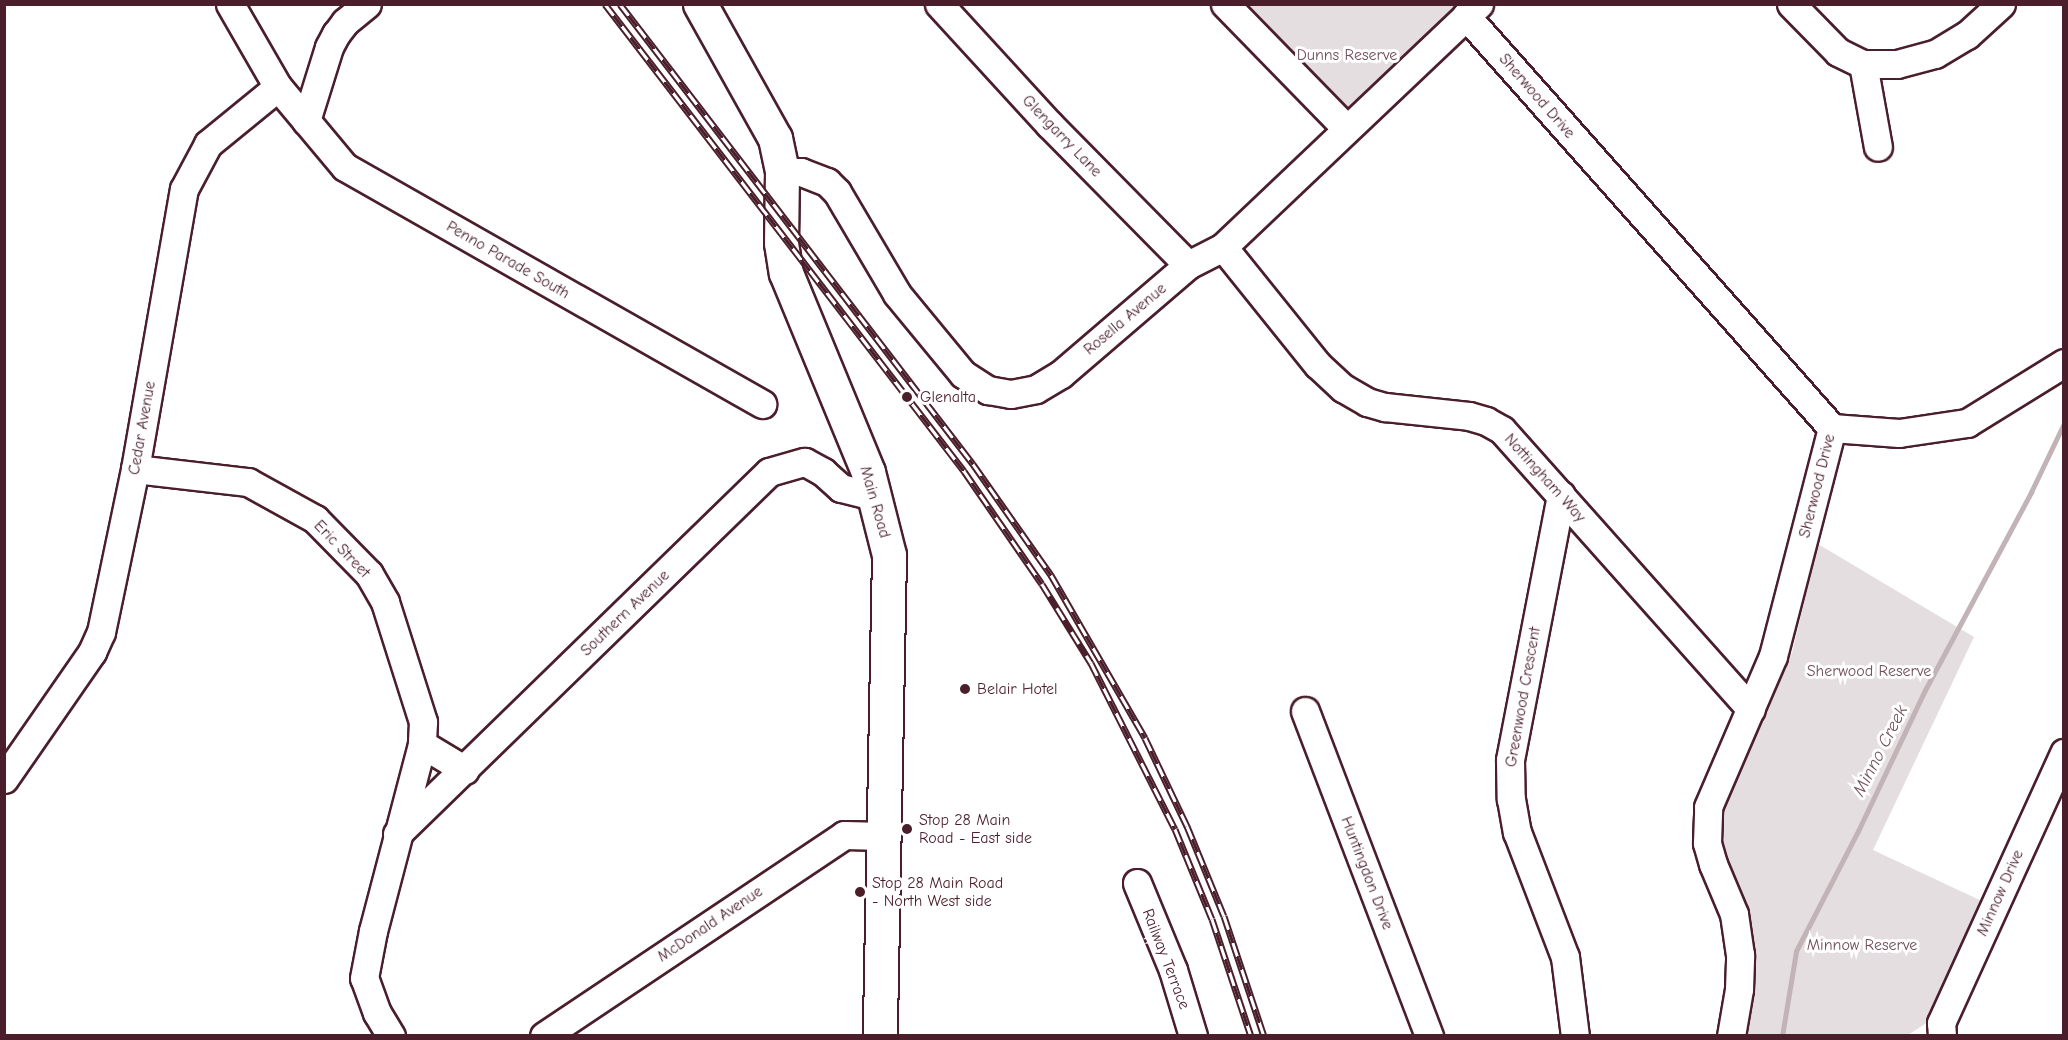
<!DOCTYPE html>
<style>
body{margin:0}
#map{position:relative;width:2068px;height:1040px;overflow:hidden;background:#fff;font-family:"Comic Neue",sans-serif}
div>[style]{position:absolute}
.green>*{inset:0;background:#e5dee0}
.stream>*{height:5px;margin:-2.5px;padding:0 2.5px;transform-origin:2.5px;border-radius:2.5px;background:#c1b3b6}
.roads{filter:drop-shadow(2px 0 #4a1f2b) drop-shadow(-2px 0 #4a1f2b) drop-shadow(0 2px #4a1f2b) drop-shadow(0 -2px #4a1f2b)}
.minor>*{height:27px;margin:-13.5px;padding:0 13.5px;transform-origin:13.5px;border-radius:13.5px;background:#fff}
.major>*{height:33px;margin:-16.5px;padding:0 16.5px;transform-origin:16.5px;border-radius:16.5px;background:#fff}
.rail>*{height:7px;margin-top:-3.5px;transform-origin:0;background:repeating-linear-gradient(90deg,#fff 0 14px,#4a1f2b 0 28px);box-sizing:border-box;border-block:2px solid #4a1f2b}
.dots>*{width:16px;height:16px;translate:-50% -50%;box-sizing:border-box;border:3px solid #fff;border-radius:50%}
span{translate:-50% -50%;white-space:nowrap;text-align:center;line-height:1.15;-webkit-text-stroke:6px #fff;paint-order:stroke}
.park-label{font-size:16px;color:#714f58}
.street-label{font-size:16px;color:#4a1f2b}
.poi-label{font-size:16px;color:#4a1f2b}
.left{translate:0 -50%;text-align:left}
.water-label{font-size:18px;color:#74535c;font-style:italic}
.frame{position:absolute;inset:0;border:6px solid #4a1f2b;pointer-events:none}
</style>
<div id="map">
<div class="green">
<i style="clip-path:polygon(1225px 5px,1479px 5px,1346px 128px)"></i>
<i style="clip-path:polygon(1818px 544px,1974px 637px,1873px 850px,1986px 903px,1934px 1018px,1908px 1035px,1741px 1035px,1727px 868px,1716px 822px,1792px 653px)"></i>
</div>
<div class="stream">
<i style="left:1782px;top:1036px;width:86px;rotate:-80.6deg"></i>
<i style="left:1796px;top:951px;width:135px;rotate:-62.7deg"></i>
<i style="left:1858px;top:831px;width:156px;rotate:-64.6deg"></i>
<i style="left:1925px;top:690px;width:225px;rotate:-61.8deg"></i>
<i style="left:2031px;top:492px;width:76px;rotate:-64.4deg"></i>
</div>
<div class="roads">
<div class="minor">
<i style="left:230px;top:4px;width:96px;rotate:60deg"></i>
<i style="left:278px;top:87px;width:104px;rotate:50.1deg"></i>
<i style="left:345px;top:167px;width:480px;rotate:29.6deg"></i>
<i style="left:939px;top:4px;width:163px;rotate:47.5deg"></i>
<i style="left:1049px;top:124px;width:198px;rotate:45.4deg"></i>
<i style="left:1225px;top:4px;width:173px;rotate:45.7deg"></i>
<i style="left:1791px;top:4px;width:67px;rotate:45.6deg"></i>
<i style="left:1838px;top:52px;width:28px;rotate:26deg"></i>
<i style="left:1863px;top:64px;width:34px"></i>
<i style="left:1897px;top:64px;width:39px;rotate:-15deg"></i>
<i style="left:1935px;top:54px;width:37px;rotate:-31deg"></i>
<i style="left:1967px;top:35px;width:46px;rotate:-42.4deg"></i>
<i style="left:1466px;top:16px;width:551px;rotate:48.38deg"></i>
<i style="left:1863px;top:64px;width:84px;rotate:79.8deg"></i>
<i style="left:306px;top:121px;width:77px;rotate:-72.7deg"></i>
<i style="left:329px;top:47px;width:15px;rotate:-62deg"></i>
<i style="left:336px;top:34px;width:15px;rotate:-53deg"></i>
<i style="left:345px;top:22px;width:28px;rotate:-39deg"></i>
<i style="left:782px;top:172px;width:19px"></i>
<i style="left:801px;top:172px;width:28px;rotate:21deg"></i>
<i style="left:827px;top:182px;width:14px;rotate:45deg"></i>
<i style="left:837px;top:192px;width:118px;rotate:59.5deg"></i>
<i style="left:897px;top:294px;width:104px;rotate:50.5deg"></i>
<i style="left:963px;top:374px;width:30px;rotate:33deg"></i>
<i style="left:988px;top:390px;width:23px;rotate:10deg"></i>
<i style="left:1011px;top:394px;width:25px;rotate:-11deg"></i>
<i style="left:1036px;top:389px;width:29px;rotate:-31deg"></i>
<i style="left:1061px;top:374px;width:167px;rotate:-40.6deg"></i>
<i style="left:1188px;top:265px;width:39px;rotate:-27deg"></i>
<i style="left:1223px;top:247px;width:353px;rotate:-43.5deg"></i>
<i style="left:1223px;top:247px;width:151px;rotate:51.2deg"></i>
<i style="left:1318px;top:365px;width:34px;rotate:43deg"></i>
<i style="left:1343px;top:388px;width:28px;rotate:30deg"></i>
<i style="left:1367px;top:402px;width:19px;rotate:16deg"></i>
<i style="left:1385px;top:407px;width:84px;rotate:6.1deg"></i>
<i style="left:1469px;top:416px;width:18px;rotate:16deg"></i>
<i style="left:1486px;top:421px;width:18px;rotate:29deg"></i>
<i style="left:1502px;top:430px;width:374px;rotate:48.3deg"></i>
<i style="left:1832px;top:428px;width:67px;rotate:4.3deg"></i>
<i style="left:1899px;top:433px;width:69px;rotate:-8.4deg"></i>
<i style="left:1967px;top:423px;width:114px;rotate:-31.7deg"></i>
<i style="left:135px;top:469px;width:114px;rotate:6.6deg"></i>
<i style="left:248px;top:482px;width:77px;rotate:28.9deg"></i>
<i style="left:315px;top:519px;width:77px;rotate:45.5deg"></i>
<i style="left:369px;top:574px;width:32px;rotate:60deg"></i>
<i style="left:385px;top:602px;width:126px;rotate:72.4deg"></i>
<i style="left:423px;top:722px;width:22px;rotate:93deg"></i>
<i style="left:422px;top:744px;width:50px;rotate:31.2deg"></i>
<i style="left:1561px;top:495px;width:270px;rotate:100.9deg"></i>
<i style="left:1510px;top:760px;width:39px;rotate:89deg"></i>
<i style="left:1511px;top:799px;width:34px;rotate:80deg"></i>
<i style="left:1517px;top:832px;width:134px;rotate:69deg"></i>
<i style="left:1565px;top:957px;width:80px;rotate:82.8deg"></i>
<i style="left:1305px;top:711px;width:348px;rotate:69.1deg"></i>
<i style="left:4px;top:779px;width:155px;rotate:-55.3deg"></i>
<i style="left:92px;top:652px;width:22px;rotate:-66deg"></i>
<i style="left:101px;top:632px;width:167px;rotate:-78.2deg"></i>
<i style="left:135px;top:469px;width:284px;rotate:-80.1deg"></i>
<i style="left:184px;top:189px;width:51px;rotate:-61.9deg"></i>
<i style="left:208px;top:144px;width:90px;rotate:-39.2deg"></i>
<i style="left:397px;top:834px;width:519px;rotate:-44.22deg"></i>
<i style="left:769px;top:472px;width:37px;rotate:-16deg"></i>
<i style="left:805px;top:462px;width:21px;rotate:29deg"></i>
<i style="left:823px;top:472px;width:24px;rotate:42deg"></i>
<i style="left:841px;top:488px;width:34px;rotate:14deg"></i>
<i style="left:1137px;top:883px;width:94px;rotate:67.5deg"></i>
<i style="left:1173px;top:970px;width:69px;rotate:73.1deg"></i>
<i style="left:391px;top:1036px;width:27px;rotate:-121deg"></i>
<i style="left:377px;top:1013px;width:37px;rotate:-110deg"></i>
<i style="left:364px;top:978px;width:48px;rotate:-79.2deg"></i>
<i style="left:373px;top:931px;width:193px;rotate:-75.3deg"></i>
<i style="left:544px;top:1036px;width:361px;rotate:-33.8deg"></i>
<i style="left:844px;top:835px;width:40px;rotate:1.4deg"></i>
<i style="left:1731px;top:1036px;width:48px;rotate:-80.3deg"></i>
<i style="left:1739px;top:989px;width:34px;rotate:-88deg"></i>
<i style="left:1740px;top:955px;width:41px;rotate:-98.3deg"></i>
<i style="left:1734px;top:914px;width:54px;rotate:-112.8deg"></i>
<i style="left:1713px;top:864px;width:22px;rotate:-106deg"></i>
<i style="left:1707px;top:843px;width:36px;rotate:-88deg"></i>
<i style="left:1708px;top:807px;width:164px;rotate:-66.7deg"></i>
<i style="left:1773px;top:656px;width:236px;rotate:-75.5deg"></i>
<i style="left:1942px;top:1036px;width:13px;rotate:-94deg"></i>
<i style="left:1941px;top:1023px;width:297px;rotate:-65.5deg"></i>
</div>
<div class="major">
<i style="left:700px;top:4px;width:154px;rotate:60.8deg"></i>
<i style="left:775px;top:138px;width:35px;rotate:78deg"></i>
<i style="left:782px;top:172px;width:71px;rotate:90.8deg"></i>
<i style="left:781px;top:243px;width:30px;rotate:81deg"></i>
<i style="left:786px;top:273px;width:215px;rotate:67.6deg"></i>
<i style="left:868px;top:472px;width:86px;rotate:75.8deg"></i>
<i style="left:889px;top:555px;width:481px;rotate:91.1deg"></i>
</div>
</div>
<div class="rail">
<i style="left:605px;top:4px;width:589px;rotate:52.45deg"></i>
<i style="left:964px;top:471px;width:137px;rotate:55.4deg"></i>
<i style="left:1042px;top:584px;width:93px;rotate:58.2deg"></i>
<i style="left:1091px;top:663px;width:186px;rotate:63.2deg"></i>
<i style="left:1175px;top:829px;width:97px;rotate:67.7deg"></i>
<i style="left:1212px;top:919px;width:123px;rotate:71.6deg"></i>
<i style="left:620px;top:4px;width:580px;rotate:52.5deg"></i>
<i style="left:973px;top:464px;width:136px;rotate:54.9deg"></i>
<i style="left:1051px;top:575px;width:188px;rotate:60deg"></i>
<i style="left:1145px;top:738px;width:98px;rotate:64.5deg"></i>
<i style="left:1187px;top:826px;width:97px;rotate:67.7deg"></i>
<i style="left:1224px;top:916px;width:126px;rotate:71.6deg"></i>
</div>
<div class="dots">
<i style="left:907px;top:397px;background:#4a1f2b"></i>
<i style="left:965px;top:689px;background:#4a1f2b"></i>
<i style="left:907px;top:829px;background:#4a1f2b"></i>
<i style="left:860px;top:892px;background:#4a1f2b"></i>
</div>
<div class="park-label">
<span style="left:1347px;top:55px">Dunns Reserve</span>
<span style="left:1869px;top:671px">Sherwood Reserve</span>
<span style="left:1862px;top:945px">Minnow Reserve</span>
</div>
<div class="street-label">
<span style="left:1537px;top:96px;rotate:49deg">Sherwood Drive</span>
<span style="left:1062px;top:136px;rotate:46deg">Glengarry Lane</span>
<span style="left:508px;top:260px;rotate:30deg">Penno Parade South</span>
<span style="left:1125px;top:319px;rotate:-40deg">Rosella Avenue</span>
<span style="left:142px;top:428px;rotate:-80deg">Cedar Avenue</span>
<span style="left:1545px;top:478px;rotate:48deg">Nottingham Way</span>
<span style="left:1817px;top:486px;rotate:-76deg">Sherwood Drive</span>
<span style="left:875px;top:502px;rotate:74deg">Main Road</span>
<span style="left:342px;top:549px;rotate:46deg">Eric Street</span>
<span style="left:625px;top:613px;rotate:-44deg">Southern Avenue</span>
<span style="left:1523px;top:697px;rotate:-80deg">Greenwood Crescent</span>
<span style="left:1367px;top:873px;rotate:69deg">Huntingdon Drive</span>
<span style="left:2000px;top:893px;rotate:-66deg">Minnow Drive</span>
<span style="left:710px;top:924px;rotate:-34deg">McDonald Avenue</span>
<span style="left:1166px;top:959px;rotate:69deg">Railway Terrace</span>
</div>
<div class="poi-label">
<span class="left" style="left:920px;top:397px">Glenalta</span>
<span class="left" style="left:977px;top:689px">Belair Hotel</span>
<span class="left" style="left:919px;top:829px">Stop 28 Main<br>Road - East side</span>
<span class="left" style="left:872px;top:892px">Stop 28 Main Road<br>- North West side</span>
</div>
<div class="water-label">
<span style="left:1881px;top:751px;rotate:-63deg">Minno Creek</span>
</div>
<div class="frame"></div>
</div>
